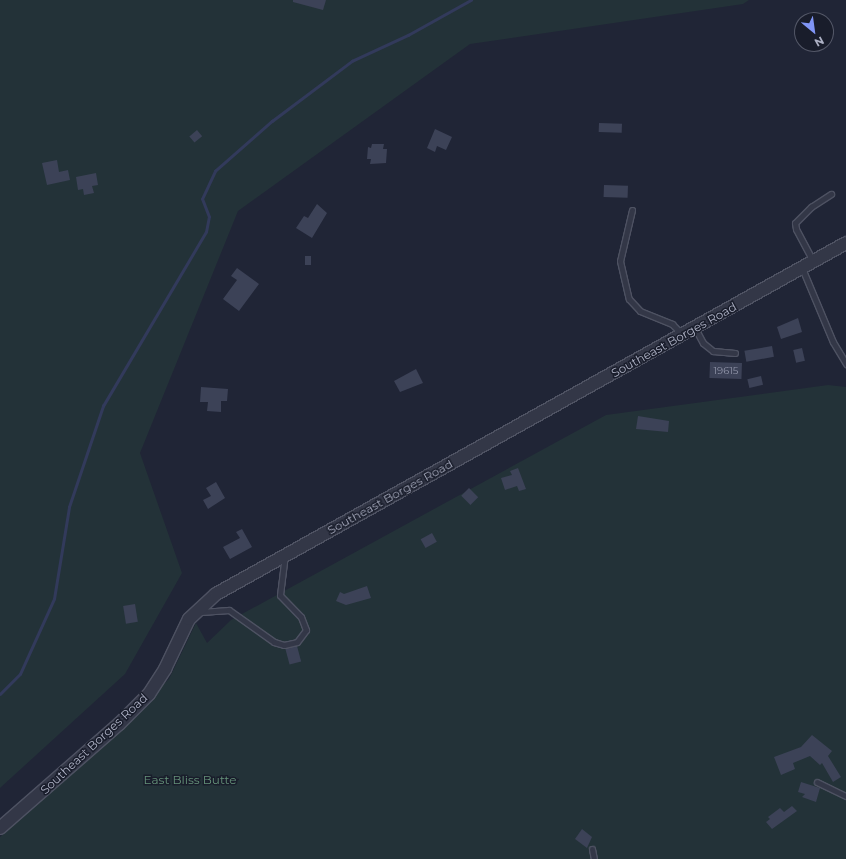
<!DOCTYPE html>
<style>
body{margin:0}
#map{position:relative;width:846px;height:859px;overflow:hidden;background:#202536;font-family:Montserrat,sans-serif}
div>[style]{position:absolute}
.green>*{inset:0;background:#233238}
.stream>*{height:2.5px;margin:-1.25px;padding:0 1.25px;transform-origin:1.25px;border-radius:1.25px;background:#323a5b}
.building>*{inset:0;background:#3c4257;transform-origin:0 0}
.roads{filter:drop-shadow(1px 0 #4e5262) drop-shadow(-1px 0 #4e5262) drop-shadow(0 1px #4e5262) drop-shadow(0 -1px #4e5262)}
.service>*{height:5px;margin:-2.5px;padding:0 2.5px;transform-origin:2.5px;border-radius:2.5px;background:#333747}
.tertiary>*{height:12px;margin:-6px;padding:0 6px;transform-origin:6px;border-radius:6px;background:#333747}
span{translate:-50% -50%;white-space:nowrap;text-align:center;line-height:1.15;-webkit-text-stroke:3px #191d2b;paint-order:stroke}
.number-label{font-size:10px;color:#9195a9}
.number-label span{-webkit-text-stroke-width:0}
.street-label{font-size:12px;color:#adb1c4}
.park-label{font-size:12px;color:#66937a}
.north{position:absolute;left:794px;top:12px;width:40px;height:40px;box-sizing:border-box;background:#191d2b;border:1px solid #545868;border-radius:50%;rotate:151deg;font-size:11px;font-weight:700;line-height:16px;text-align:center;color:#adb1c4}
.north::after{content:'';display:block;margin:auto;width:14px;height:18px;background:#8095f6;clip-path:polygon(50% 0,100% 100%,50% 72%,0 100%)}
</style>
<div id="map">
<div class="green">
<i style="clip-path:polygon(0 0,749px 0,743px 4px,470px 44px,238px 211px,140px 453px,182px 573px,125px 674px,0 788px)"></i>
<i style="clip-path:polygon(828px 385px,846px 387px,846px 859px,0 859px,0 837px,169px 679px,196px 623px,207px 643px,231px 620px,606px 415px)"></i>
</div>
<div class="stream">
<i style="left:0;top:694px;width:28px;rotate:-45deg"></i>
<i style="left:20px;top:674px;width:82px;rotate:-65.6deg"></i>
<i style="left:54px;top:599px;width:93px;rotate:-80.7deg"></i>
<i style="left:69px;top:507px;width:107px;rotate:-71.4deg"></i>
<i style="left:103px;top:406px;width:202px;rotate:-59.4deg"></i>
<i style="left:206px;top:232px;width:15px;rotate:-79deg"></i>
<i style="left:209px;top:217px;width:19px;rotate:-111deg"></i>
<i style="left:202px;top:199px;width:31px;rotate:-65deg"></i>
<i style="left:215px;top:171px;width:76px;rotate:-41.3deg"></i>
<i style="left:272px;top:121px;width:100px;rotate:-36.9deg"></i>
<i style="left:352px;top:61px;width:62px;rotate:-24.9deg"></i>
<i style="left:408px;top:35px;width:72px;rotate:-29.1deg"></i>
</div>
<div class="building">
<i style="clip-path:polygon(293px 0,326px 0,323px 10px,293px 2px)"></i>
<i style="left:599px;top:123px;width:23px;height:9px;rotate:2deg"></i>
<i style="clip-path:polygon(435px 129px,452px 137px,446px 150px,437px 146px,435px 152px,427px 148px)"></i>
<i style="left:197px;top:130px;width:8px;height:10px;rotate:50deg"></i>
<i style="clip-path:polygon(372px 144px,384px 144px,383px 149px,387px 149px,386px 163px,370px 164px,371px 159px,367px 159px,368px 147px,371px 148px)"></i>
<i style="clip-path:polygon(57px 160px,59px 172px,68px 170px,70px 180px,47px 185px,42px 163px)"></i>
<i style="clip-path:polygon(96px 173px,98px 185px,92px 186px,94px 193px,84px 195px,83px 189px,78px 190px,76px 177px)"></i>
<i style="left:604px;top:185px;width:24px;height:12px;rotate:2deg"></i>
<i style="clip-path:polygon(317px 204px,327px 213px,312px 238px,296px 228px,304px 216px,308px 218px)"></i>
<i style="left:305px;top:256px;width:6px;height:9px"></i>
<i style="clip-path:polygon(237px 268px,259px 284px,239px 311px,223px 299px,237px 280px,231px 276px)"></i>
<i style="clip-path:polygon(798px 318px,802px 332px,781px 339px,777px 327px)"></i>
<i style="left:772px;top:346px;width:11px;height:28px;rotate:80deg"></i>
<i style="left:802px;top:348px;width:13px;height:9px;rotate:77deg"></i>
<i style="left:710px;top:362px;width:32px;height:16px;rotate:2deg"></i>
<i style="clip-path:polygon(416px 369px,423px 383px,400px 392px,394px 381px)"></i>
<i style="left:761px;top:376px;width:9px;height:14px;rotate:77deg"></i>
<i style="clip-path:polygon(201px 387px,228px 389px,227px 401px,221px 401px,221px 412px,207px 411px,208px 402px,200px 402px)"></i>
<i style="clip-path:polygon(638px 416px,669px 421px,668px 432px,636px 429px)"></i>
<i style="clip-path:polygon(518px 468px,526px 489px,519px 491px,517px 486px,505px 490px,501px 478px,512px 475px,510px 471px)"></i>
<i style="clip-path:polygon(216px 482px,225px 498px,208px 509px,203px 500px,211px 496px,206px 488px)"></i>
<i style="left:469px;top:488px;width:13px;height:11px;rotate:45deg"></i>
<i style="clip-path:polygon(242px 529px,252px 547px,230px 559px,223px 547px,240px 538px,236px 532px)"></i>
<i style="left:432px;top:533px;width:10px;height:13px;rotate:61deg"></i>
<i style="clip-path:polygon(367px 586px,371px 598px,346px 605px,336px 601px,340px 592px,344px 594px)"></i>
<i style="left:135px;top:604px;width:18px;height:12px;rotate:81deg"></i>
<i style="left:297px;top:646px;width:16px;height:12px;rotate:75deg"></i>
<i style="clip-path:polygon(812px 735px,832px 751px,828px 756px,841px 777px,833px 782px,822px 763px,820px 765px,810px 756px,793px 763px,795px 769px,781px 775px,774px 757px,801px 747px)"></i>
<i style="clip-path:polygon(801px 782px,820px 788px,816px 802px,802px 797px,805px 794px,798px 792px)"></i>
<i style="clip-path:polygon(792px 806px,797px 811px,772px 829px,766px 822px,770px 819px,768px 817px,780px 808px,784px 812px)"></i>
<i style="clip-path:polygon(582px 829px,592px 837px,587px 848px,575px 839px)"></i>
</div>
<div class="roads">
<div class="service">
<i style="left:632px;top:210px;width:52px;rotate:103.2deg"></i>
<i style="left:620px;top:261px;width:39px;rotate:77deg"></i>
<i style="left:629px;top:299px;width:16px;rotate:47deg"></i>
<i style="left:640px;top:311px;width:35px;rotate:22deg"></i>
<i style="left:672px;top:324px;width:14px;rotate:45deg"></i>
<i style="left:813px;top:261px;width:36px;rotate:-118deg"></i>
<i style="left:796px;top:229px;width:6px;rotate:-99deg"></i>
<i style="left:795px;top:223px;width:23px;rotate:-45deg"></i>
<i style="left:811px;top:207px;width:24px;rotate:-33deg"></i>
<i style="left:802px;top:268px;width:80px;rotate:67.3deg"></i>
<i style="left:833px;top:342px;width:26px;rotate:59deg"></i>
<i style="left:695px;top:328px;width:17px;rotate:62deg"></i>
<i style="left:703px;top:343px;width:13px;rotate:39deg"></i>
<i style="left:713px;top:351px;width:22px;rotate:5deg"></i>
<i style="left:201px;top:612px;width:28px;rotate:-4deg"></i>
<i style="left:229px;top:610px;width:55px;rotate:35.4deg"></i>
<i style="left:274px;top:642px;width:10px;rotate:17deg"></i>
<i style="left:284px;top:645px;width:13px;rotate:-13deg"></i>
<i style="left:297px;top:642px;width:15px;rotate:-53deg"></i>
<i style="left:306px;top:630px;width:14px;rotate:-111deg"></i>
<i style="left:301px;top:617px;width:30px;rotate:-134deg"></i>
<i style="left:280px;top:595px;width:38px;rotate:-83deg"></i>
<i style="left:817px;top:782px;width:32px;rotate:26deg"></i>
<i style="left:592px;top:849px;width:10px;rotate:79deg"></i>
</div>
<div class="tertiary">
<i style="left:0;top:828px;width:158px;rotate:-41.2deg"></i>
<i style="left:119px;top:724px;width:42px;rotate:-45deg"></i>
<i style="left:149px;top:694px;width:30px;rotate:-57deg"></i>
<i style="left:165px;top:669px;width:55px;rotate:-64.4deg"></i>
<i style="left:189px;top:619px;width:37px;rotate:-43deg"></i>
<i style="left:216px;top:594px;width:721px;rotate:-29.12deg"></i>
</div>
</div>
<div class="number-label">
<span style="left:726px;top:371px">19615</span>
</div>
<div class="street-label">
<span style="left:674px;top:340px;rotate:-29deg">Southeast Borges Road</span>
<span style="left:390px;top:497px;rotate:-29deg">Southeast Borges Road</span>
<span style="left:94px;top:744px;rotate:-43deg">Southeast Borges Road</span>
</div>
<div class="park-label">
<span style="left:190px;top:780px">East Bliss Butte</span>
</div>
<div class="north">N</div>
</div>
